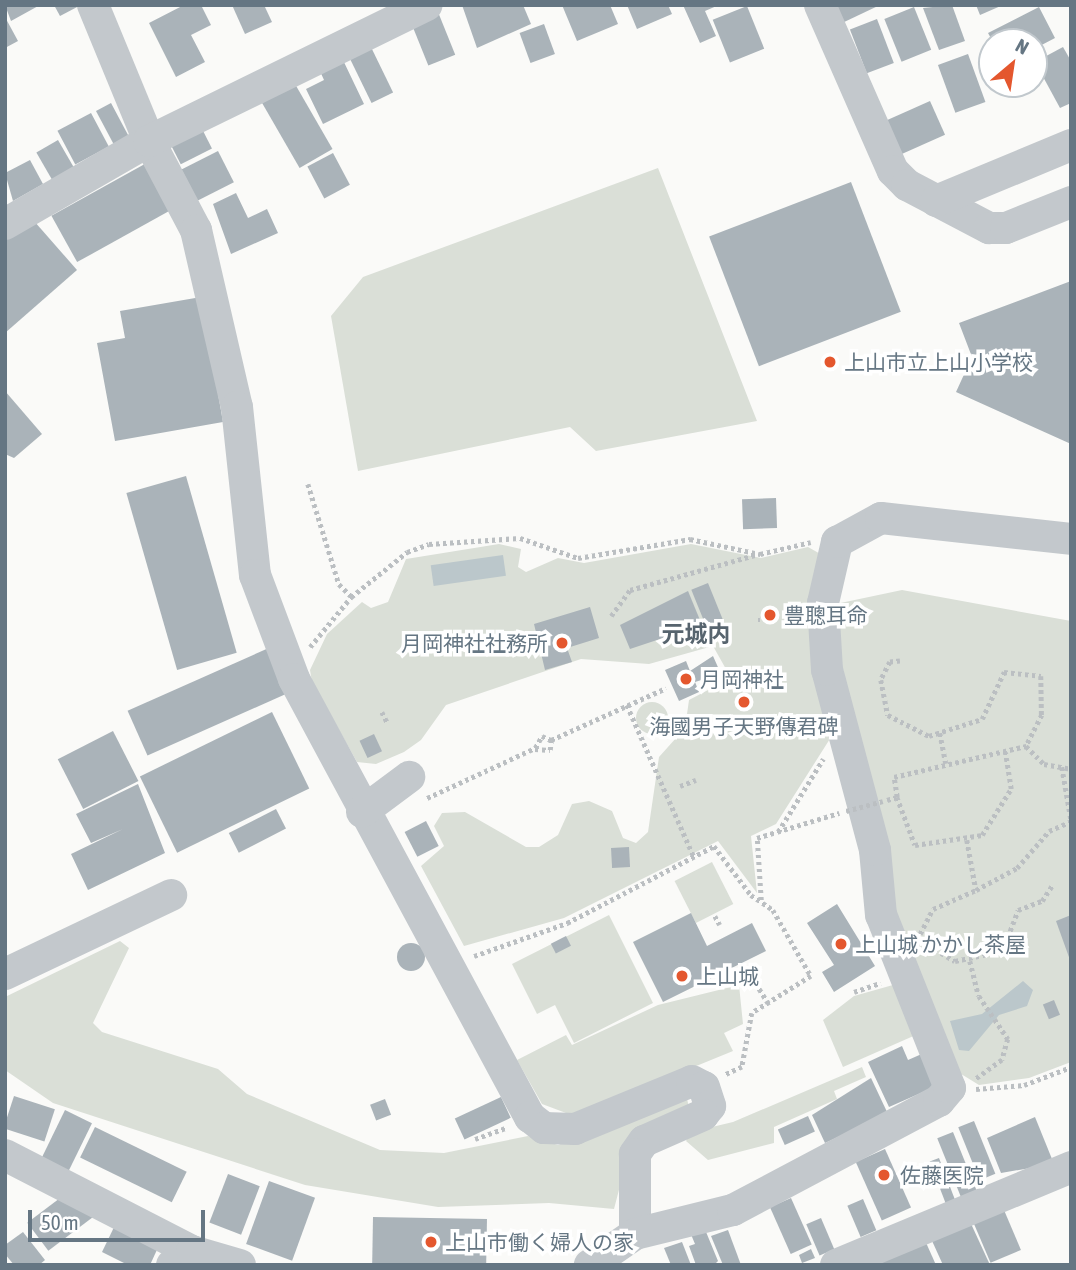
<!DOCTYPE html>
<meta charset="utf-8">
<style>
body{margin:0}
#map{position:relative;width:1076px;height:1270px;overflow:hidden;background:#fafaf8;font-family:"Asap Condensed","Noto Sans JP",sans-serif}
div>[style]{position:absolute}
.green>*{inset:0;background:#dadfd7;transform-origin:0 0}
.round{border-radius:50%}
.water>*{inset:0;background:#bbc7cb;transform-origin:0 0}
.building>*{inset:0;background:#aab3b9;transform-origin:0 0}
.path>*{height:4.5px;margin-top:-2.25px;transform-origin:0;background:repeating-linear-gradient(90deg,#bbbfc2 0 3.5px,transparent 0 7px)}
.minor>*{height:32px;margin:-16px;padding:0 16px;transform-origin:16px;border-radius:16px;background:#c3c8cc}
.path-bridge>*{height:4.5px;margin-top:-2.25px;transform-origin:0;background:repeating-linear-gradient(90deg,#bbbfc2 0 3.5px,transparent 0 7px)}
.dots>*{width:19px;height:19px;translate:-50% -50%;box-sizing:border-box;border:4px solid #fff;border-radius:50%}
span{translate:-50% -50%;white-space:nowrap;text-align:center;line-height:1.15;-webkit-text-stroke:7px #fff;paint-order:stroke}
.poi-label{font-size:21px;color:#657683}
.left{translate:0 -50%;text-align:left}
.right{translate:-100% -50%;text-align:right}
.neighbourhood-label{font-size:23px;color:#57646e;font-weight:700}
.frame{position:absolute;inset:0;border:7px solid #657683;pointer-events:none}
.north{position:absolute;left:978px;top:28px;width:70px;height:70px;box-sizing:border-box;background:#fff;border:2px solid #c1c8cd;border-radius:50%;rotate:29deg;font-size:19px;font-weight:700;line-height:28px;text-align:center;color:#657683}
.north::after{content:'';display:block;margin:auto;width:24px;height:32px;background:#e4572e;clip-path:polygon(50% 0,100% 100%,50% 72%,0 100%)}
.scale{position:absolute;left:28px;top:1210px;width:177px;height:32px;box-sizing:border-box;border:4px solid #657683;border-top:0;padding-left:9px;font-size:21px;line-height:24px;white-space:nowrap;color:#657683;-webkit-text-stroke:5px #fff;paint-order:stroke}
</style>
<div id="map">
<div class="green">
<i style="clip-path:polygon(658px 168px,757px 421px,596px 451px,570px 427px,358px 471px,331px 316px,363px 277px)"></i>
<i style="clip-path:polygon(499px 544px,521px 549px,518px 567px,526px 572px,558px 558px,584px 563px,691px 544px,761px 558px,808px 547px,824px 556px,833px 734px,776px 824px,751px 836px,757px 893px,718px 841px,564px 918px,464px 946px,421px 866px,444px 846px,434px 826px,442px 813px,465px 812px,526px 847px,539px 847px,558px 835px,572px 804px,589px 801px,612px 811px,623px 838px,636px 843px,648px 832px,659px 757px,685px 728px,689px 700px,731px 678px,713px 646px,649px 664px,581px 659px,446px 705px,421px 740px,404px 752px,376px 764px,357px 762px,312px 682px,310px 670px,327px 634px,362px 602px,371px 608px,388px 602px,406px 559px)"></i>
<i style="clip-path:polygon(902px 590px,1071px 621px,1071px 1062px,1029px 1078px,979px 1085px,953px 1069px,889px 917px,831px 605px)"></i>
<i class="round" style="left:636px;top:702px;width:32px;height:32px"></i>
<i style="left:712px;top:862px;width:47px;height:42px;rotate:63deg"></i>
<i style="clip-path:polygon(609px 915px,653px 1003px,574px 1043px,555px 1005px,537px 1014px,512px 964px)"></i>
<i style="clip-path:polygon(120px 941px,129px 948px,93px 1023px,102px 1032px,218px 1069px,247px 1094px,380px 1150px,444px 1153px,528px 1136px,558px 1145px,687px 1099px,689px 1107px,633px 1136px,614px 1209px,549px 1203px,438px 1207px,305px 1185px,53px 1103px,5px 1070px,5px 997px)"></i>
<i style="clip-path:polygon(900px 983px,918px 1034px,843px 1067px,823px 1020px,854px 996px)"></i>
<i style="clip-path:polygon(739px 985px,743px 1024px,724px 1033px,733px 1051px,574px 1116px,542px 1104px,517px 1060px,566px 1035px,572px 1045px,658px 1005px)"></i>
<i style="clip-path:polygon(862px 1067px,866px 1077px,834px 1091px,837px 1099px,774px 1127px,774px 1143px,708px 1160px,686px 1141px,691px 1132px,733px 1122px)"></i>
</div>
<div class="water">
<i style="left:503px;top:555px;width:21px;height:73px;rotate:82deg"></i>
<i style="clip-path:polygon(1023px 981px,1033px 990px,1027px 1006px,999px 1015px,969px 1051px,959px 1050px,950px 1021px,982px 1014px)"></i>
</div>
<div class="building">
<i style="clip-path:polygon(5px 5px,40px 5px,11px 21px)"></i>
<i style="clip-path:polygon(54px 5px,81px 5px,60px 16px)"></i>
<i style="clip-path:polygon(184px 5px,201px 5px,211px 25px,191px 35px,205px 62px,176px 77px,149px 23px)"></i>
<i style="clip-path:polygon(232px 5px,264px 5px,272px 22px,245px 34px)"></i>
<i style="clip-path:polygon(462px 5px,523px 5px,531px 24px,477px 48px)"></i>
<i style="clip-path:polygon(562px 5px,610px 5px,618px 24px,577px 41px)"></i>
<i style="clip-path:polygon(627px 5px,668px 5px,672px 14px,637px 29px)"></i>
<i style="clip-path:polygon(683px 5px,719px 5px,705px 11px,716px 36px,700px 43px)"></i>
<i style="clip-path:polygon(831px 5px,880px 5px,840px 24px)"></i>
<i style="clip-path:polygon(952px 5px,965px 41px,939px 50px,923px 8px)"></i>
<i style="clip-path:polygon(976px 5px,1003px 5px,980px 15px)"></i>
<i style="left:747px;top:6px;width:46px;height:37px;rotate:68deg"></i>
<i style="left:914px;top:7px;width:46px;height:32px;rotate:68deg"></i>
<i style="clip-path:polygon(1039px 7px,1055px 38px,1034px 49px,1034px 42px,993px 42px,988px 33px)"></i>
<i style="left:438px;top:12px;width:46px;height:29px;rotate:68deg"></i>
<i style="clip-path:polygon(5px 17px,18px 41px,5px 48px)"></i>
<i style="left:877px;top:19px;width:47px;height:29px;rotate:69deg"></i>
<i style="left:544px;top:24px;width:32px;height:26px;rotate:70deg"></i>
<i style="left:369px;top:43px;width:55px;height:24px;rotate:64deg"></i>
<i style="clip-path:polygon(1063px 47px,1071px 61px,1071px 103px,1060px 108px,1035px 62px)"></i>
<i style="left:968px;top:54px;width:51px;height:32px;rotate:70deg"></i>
<i style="clip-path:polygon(342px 58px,364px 104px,323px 124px,306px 89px,324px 80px,319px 69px)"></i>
<i style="left:295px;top:84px;width:75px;height:38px;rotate:60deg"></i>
<i style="left:930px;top:101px;width:37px;height:51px;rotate:66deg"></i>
<i style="left:111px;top:103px;width:40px;height:17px;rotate:62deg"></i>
<i style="left:91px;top:113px;width:38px;height:38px;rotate:62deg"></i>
<i style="left:197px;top:119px;width:33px;height:35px;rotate:63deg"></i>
<i style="left:58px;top:140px;width:32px;height:25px;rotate:60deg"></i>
<i style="left:218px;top:151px;width:35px;height:41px;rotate:63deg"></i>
<i style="left:333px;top:153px;width:36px;height:29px;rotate:62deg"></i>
<i style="clip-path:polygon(30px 160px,43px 184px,13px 201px,5px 173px)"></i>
<i style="left:152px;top:160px;width:53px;height:115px;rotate:61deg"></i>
<i style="left:851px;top:182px;width:139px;height:152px;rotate:69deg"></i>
<i style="clip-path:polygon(236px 193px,248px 218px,267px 209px,278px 233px,231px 254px,213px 204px)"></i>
<i style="clip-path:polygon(27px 213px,77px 270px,5px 333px,5px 232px)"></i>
<i style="clip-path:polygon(1071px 281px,1071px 444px,956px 392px,972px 357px,959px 323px)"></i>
<i style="clip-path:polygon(201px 297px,223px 422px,115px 441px,97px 343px,125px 338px,120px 311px)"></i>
<i style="clip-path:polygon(5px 391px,42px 434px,14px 458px,5px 454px)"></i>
<i style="left:186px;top:476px;width:184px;height:62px;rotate:74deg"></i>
<i style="left:776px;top:498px;width:30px;height:34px;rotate:88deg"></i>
<i style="left:708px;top:583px;width:40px;height:18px;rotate:68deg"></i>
<i style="clip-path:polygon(688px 591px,702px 625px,630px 649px,620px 625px)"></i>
<i style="clip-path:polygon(590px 607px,599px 638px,567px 648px,572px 662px,545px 670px,534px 624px)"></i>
<i style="left:271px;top:647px;width:49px;height:157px;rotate:66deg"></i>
<i style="clip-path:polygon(713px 656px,721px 674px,695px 682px,699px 692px,679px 701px,665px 670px,686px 661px,690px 671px)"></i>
<i style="left:272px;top:712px;width:85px;height:147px;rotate:64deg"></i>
<i style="left:113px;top:731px;width:56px;height:62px;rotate:63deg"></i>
<i style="left:374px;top:734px;width:19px;height:16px;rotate:65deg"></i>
<i style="clip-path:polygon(138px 784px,165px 853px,88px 890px,71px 854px,123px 829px,91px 843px,76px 814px)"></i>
<i style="left:276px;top:809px;width:22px;height:53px;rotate:63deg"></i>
<i style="left:426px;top:821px;width:28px;height:24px;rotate:63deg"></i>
<i style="left:629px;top:847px;width:20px;height:18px;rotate:87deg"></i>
<i style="clip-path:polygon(837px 904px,875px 966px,834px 992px,822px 972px,834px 965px,807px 923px)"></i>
<i style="clip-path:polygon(691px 913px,707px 946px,752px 923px,766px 951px,663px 1002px,633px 942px)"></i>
<i style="clip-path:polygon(1071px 915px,1071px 960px,1070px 960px,1056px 921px)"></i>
<i style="left:566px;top:936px;width:11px;height:17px;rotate:63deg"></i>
<i class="round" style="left:397px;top:943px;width:28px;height:28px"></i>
<i style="left:1054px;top:1000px;width:16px;height:12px;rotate:68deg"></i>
<i style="clip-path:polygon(902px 1046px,908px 1060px,924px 1053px,939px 1085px,889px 1107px,868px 1062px)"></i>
<i style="clip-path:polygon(871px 1078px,888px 1114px,825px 1143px,812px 1115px)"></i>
<i style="left:14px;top:1096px;width:43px;height:34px;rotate:18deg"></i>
<i style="left:501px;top:1097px;width:23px;height:51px;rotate:65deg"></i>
<i style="left:385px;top:1099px;width:17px;height:16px;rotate:69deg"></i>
<i style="left:65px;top:1110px;width:30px;height:58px;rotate:26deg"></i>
<i style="left:808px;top:1116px;width:17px;height:33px;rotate:66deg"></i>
<i style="clip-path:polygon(1035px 1117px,1054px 1164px,1001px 1173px,987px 1138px)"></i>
<i style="left:974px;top:1121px;width:57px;height:17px;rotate:68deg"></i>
<i style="left:95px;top:1127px;width:102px;height:34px;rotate:26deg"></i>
<i style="left:953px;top:1132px;width:63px;height:17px;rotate:68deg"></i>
<i style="left:885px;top:1149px;width:64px;height:32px;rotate:66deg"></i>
<i style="left:939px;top:1158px;width:47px;height:10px;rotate:69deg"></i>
<i style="left:228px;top:1174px;width:34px;height:52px;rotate:21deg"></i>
<i style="left:269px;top:1181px;width:49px;height:67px;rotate:20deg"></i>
<i style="left:72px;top:1189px;width:35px;height:56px;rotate:53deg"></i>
<i style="left:791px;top:1198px;width:51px;height:23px;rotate:66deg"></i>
<i style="left:863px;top:1199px;width:34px;height:17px;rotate:67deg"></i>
<i style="left:1001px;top:1203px;width:51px;height:33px;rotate:67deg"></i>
<i style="clip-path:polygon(967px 1215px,990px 1265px,943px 1265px,928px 1232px)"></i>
<i style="left:373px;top:1217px;width:114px;height:48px;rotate:1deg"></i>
<i style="left:821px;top:1218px;width:34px;height:16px;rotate:67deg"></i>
<i style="clip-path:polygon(117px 1221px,161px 1241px,150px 1265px,128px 1265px,102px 1252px)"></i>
<i style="clip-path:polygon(704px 1227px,718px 1261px,714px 1265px,696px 1265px,689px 1246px,695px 1244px,690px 1232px)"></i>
<i style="clip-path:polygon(728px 1230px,741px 1265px,723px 1265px,711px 1236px)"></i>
<i style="clip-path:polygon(23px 1232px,45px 1260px,39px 1265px,14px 1265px,5px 1254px,5px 1245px)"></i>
<i style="clip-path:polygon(923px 1236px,936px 1265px,872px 1265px)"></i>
<i style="clip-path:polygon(682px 1242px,691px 1265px,671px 1265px,664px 1248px)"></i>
<i style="clip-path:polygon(811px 1249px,815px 1258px,802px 1263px,799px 1255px)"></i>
</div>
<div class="path">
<i style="left:308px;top:484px;width:105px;rotate:72.8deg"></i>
<i style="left:339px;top:584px;width:17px;rotate:45deg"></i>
<i style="left:611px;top:616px;width:32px;rotate:-54deg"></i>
<i style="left:630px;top:590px;width:134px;rotate:-15.6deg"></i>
<i style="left:758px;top:620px;width:2px"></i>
<i style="left:310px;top:647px;width:65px;rotate:-50.6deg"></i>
<i style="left:351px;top:597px;width:72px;rotate:-38.8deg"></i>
<i style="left:407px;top:552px;width:23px;rotate:-20deg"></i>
<i style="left:429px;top:544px;width:91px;rotate:-3.8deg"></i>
<i style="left:520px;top:538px;width:61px;rotate:19deg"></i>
<i style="left:578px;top:558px;width:114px;rotate:-9.6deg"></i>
<i style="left:690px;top:539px;width:72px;rotate:12.1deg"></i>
<i style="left:760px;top:554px;width:52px;rotate:-13.2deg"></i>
<i style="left:900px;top:661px;width:10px;rotate:174deg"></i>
<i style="left:890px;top:662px;width:20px;rotate:117deg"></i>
<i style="left:881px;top:680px;width:36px;rotate:79deg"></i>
<i style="left:888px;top:715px;width:46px;rotate:27.1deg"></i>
<i style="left:929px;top:736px;width:56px;rotate:-17.8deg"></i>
<i style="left:982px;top:719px;width:52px;rotate:-64.9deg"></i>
<i style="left:1004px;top:672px;width:37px;rotate:6deg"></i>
<i style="left:1041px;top:676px;width:39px;rotate:89deg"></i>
<i style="left:1042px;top:715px;width:35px;rotate:117deg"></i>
<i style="left:627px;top:705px;width:166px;rotate:66.2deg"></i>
<i style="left:382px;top:712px;width:11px;rotate:63deg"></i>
<i style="left:940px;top:733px;width:31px;rotate:79deg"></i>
<i style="left:535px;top:749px;width:15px;rotate:4deg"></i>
<i style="left:550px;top:750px;width:10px;rotate:-84deg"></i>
<i style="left:1062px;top:767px;width:53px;rotate:80.2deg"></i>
<i style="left:680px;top:786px;width:17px;rotate:-21deg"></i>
<i style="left:897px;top:797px;width:51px;rotate:69.4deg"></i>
<i style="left:915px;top:845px;width:68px;rotate:-8.5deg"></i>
<i style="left:982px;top:835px;width:54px;rotate:-57.8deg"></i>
<i style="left:1011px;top:789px;width:37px;rotate:-99deg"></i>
<i style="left:427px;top:798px;width:119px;rotate:-24.8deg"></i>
<i style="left:535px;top:748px;width:14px;rotate:-60deg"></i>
<i style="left:542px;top:736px;width:10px;rotate:24deg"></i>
<i style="left:551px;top:740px;width:126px;rotate:-24.3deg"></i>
<i style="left:887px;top:800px;width:10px;rotate:-17deg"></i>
<i style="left:897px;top:797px;width:20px;rotate:-99deg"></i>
<i style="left:894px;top:777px;width:136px;rotate:-13.2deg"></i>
<i style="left:1026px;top:746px;width:25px;rotate:45deg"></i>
<i style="left:1044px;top:764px;width:27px;rotate:10deg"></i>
<i style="left:778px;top:832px;width:86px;rotate:-58.3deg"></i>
<i style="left:967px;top:840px;width:51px;rotate:79.8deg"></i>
<i style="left:976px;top:890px;width:47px;rotate:-28.2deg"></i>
<i style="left:1017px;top:868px;width:49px;rotate:-49.1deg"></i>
<i style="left:1049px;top:831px;width:24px;rotate:-24deg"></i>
<i style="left:761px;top:900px;width:62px;rotate:-93.7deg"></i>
<i style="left:757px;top:838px;width:86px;rotate:-17deg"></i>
<i style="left:715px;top:916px;width:10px;rotate:61deg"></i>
<i style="left:920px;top:934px;width:28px;rotate:-63deg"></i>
<i style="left:933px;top:909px;width:47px;rotate:-23.8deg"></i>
<i style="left:923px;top:942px;width:37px;rotate:31deg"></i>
<i style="left:955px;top:961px;width:38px;rotate:-12deg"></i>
<i style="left:992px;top:953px;width:16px;rotate:-35deg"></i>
<i style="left:1005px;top:944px;width:36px;rotate:-69deg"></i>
<i style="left:1018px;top:910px;width:26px;rotate:-21deg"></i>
<i style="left:1042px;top:901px;width:20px;rotate:-57deg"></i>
<i style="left:474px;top:956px;width:99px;rotate:-19.5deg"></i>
<i style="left:567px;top:923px;width:166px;rotate:-27.6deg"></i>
<i style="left:714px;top:846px;width:61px;rotate:52.9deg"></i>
<i style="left:751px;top:895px;width:27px;rotate:34deg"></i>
<i style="left:773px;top:910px;width:76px;rotate:60.1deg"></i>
<i style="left:811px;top:976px;width:70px;rotate:147.9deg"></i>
<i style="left:752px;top:1013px;width:55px;rotate:100.5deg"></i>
<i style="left:742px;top:1067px;width:19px;rotate:155deg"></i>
<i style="left:970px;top:961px;width:36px;rotate:76deg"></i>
<i style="left:979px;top:996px;width:52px;rotate:56deg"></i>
<i style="left:1008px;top:1039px;width:22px;rotate:106deg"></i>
<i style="left:1002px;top:1060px;width:34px;rotate:144deg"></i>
<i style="left:752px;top:977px;width:31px;rotate:58deg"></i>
<i style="left:854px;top:992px;width:28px;rotate:-19deg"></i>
<i style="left:976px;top:1089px;width:48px;rotate:-4.8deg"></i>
<i style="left:1024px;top:1085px;width:50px;rotate:-21deg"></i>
<i style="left:475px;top:1139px;width:32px;rotate:-20deg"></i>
</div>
<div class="minor">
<i style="left:93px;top:5px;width:147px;rotate:67.6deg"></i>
<i style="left:149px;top:141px;width:101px;rotate:62.2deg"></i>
<i style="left:196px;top:230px;width:182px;rotate:77deg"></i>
<i style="left:237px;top:407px;width:169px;rotate:83.9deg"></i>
<i style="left:255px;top:575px;width:111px;rotate:69.4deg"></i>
<i style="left:294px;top:679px;width:498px;rotate:61.7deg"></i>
<i style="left:530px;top:1117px;width:18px;rotate:38deg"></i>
<i style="left:544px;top:1128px;width:31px;rotate:2deg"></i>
<i style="left:575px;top:1129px;width:126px;rotate:-22.3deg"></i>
<i style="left:692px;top:1081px;width:13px;rotate:27deg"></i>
<i style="left:704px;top:1087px;width:20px;rotate:72deg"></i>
<i style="left:710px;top:1106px;width:11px;rotate:128deg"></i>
<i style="left:703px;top:1115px;width:64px;rotate:156.2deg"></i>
<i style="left:644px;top:1141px;width:16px;rotate:125deg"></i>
<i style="left:635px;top:1154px;width:80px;rotate:90deg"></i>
<i style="left:635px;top:1234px;width:55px;rotate:145.4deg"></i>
<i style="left:820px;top:5px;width:181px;rotate:66.3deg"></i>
<i style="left:893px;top:171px;width:20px;rotate:45deg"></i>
<i style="left:907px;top:185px;width:93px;rotate:27.7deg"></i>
<i style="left:989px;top:228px;width:17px"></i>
<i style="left:1006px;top:228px;width:70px;rotate:-21.8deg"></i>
<i style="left:936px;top:201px;width:146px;rotate:-22.5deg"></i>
<i style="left:5px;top:224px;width:166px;rotate:-30deg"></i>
<i style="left:149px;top:141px;width:309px;rotate:-26.1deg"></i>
<i style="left:362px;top:812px;width:59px;rotate:-36.7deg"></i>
<i style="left:5px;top:974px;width:184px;rotate:-25.4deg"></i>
<i style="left:5px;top:1155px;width:210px;rotate:27.2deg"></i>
<i style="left:635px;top:1234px;width:101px;rotate:-13.8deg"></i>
<i style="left:733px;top:1210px;width:233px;rotate:-27.9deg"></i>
<i style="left:939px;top:1101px;width:17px;rotate:-50deg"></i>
<i style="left:950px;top:1088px;width:186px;rotate:-111.7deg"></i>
<i style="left:881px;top:915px;width:65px;rotate:-95.3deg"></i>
<i style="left:875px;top:850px;width:186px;rotate:-104.9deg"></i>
<i style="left:827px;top:670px;width:67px;rotate:-93.4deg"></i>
<i style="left:823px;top:603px;width:63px;rotate:-77.1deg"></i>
<i style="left:837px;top:542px;width:50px;rotate:-28.6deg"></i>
<i style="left:881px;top:518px;width:191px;rotate:6.3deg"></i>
<i style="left:172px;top:1265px;width:24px;rotate:-35deg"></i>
<i style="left:192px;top:1251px;width:50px;rotate:16.3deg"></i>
<i style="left:836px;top:1265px;width:255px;rotate:-22.6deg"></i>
</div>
<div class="path-bridge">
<i style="left:846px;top:811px;width:38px;rotate:-15deg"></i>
</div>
<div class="dots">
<i style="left:830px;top:362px;background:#e4572e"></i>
<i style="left:770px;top:615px;background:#e4572e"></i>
<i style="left:562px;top:643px;background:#e4572e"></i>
<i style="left:686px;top:679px;background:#e4572e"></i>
<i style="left:744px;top:702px;background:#e4572e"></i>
<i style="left:841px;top:944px;background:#e4572e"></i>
<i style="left:682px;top:976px;background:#e4572e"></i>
<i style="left:884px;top:1175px;background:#e4572e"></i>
<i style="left:431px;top:1242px;background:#e4572e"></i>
</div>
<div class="poi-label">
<span class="left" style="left:844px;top:362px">上山市立上山小学校</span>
<span class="left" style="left:784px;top:615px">豊聰耳命</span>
<span class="right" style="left:548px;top:643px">月岡神社社務所</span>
<span class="left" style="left:700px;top:679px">月岡神社</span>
<span style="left:744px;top:726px">海國男子天野傳君碑</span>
<span class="left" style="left:855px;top:944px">上山城 かかし茶屋</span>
<span class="left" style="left:696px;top:976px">上山城</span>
<span class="left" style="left:900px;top:1175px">佐藤医院</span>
<span class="left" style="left:445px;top:1242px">上山市働く婦人の家</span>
</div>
<div class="neighbourhood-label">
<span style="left:696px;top:634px">元城内</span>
</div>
<div class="frame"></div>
<div class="north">N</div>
<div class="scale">50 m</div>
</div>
